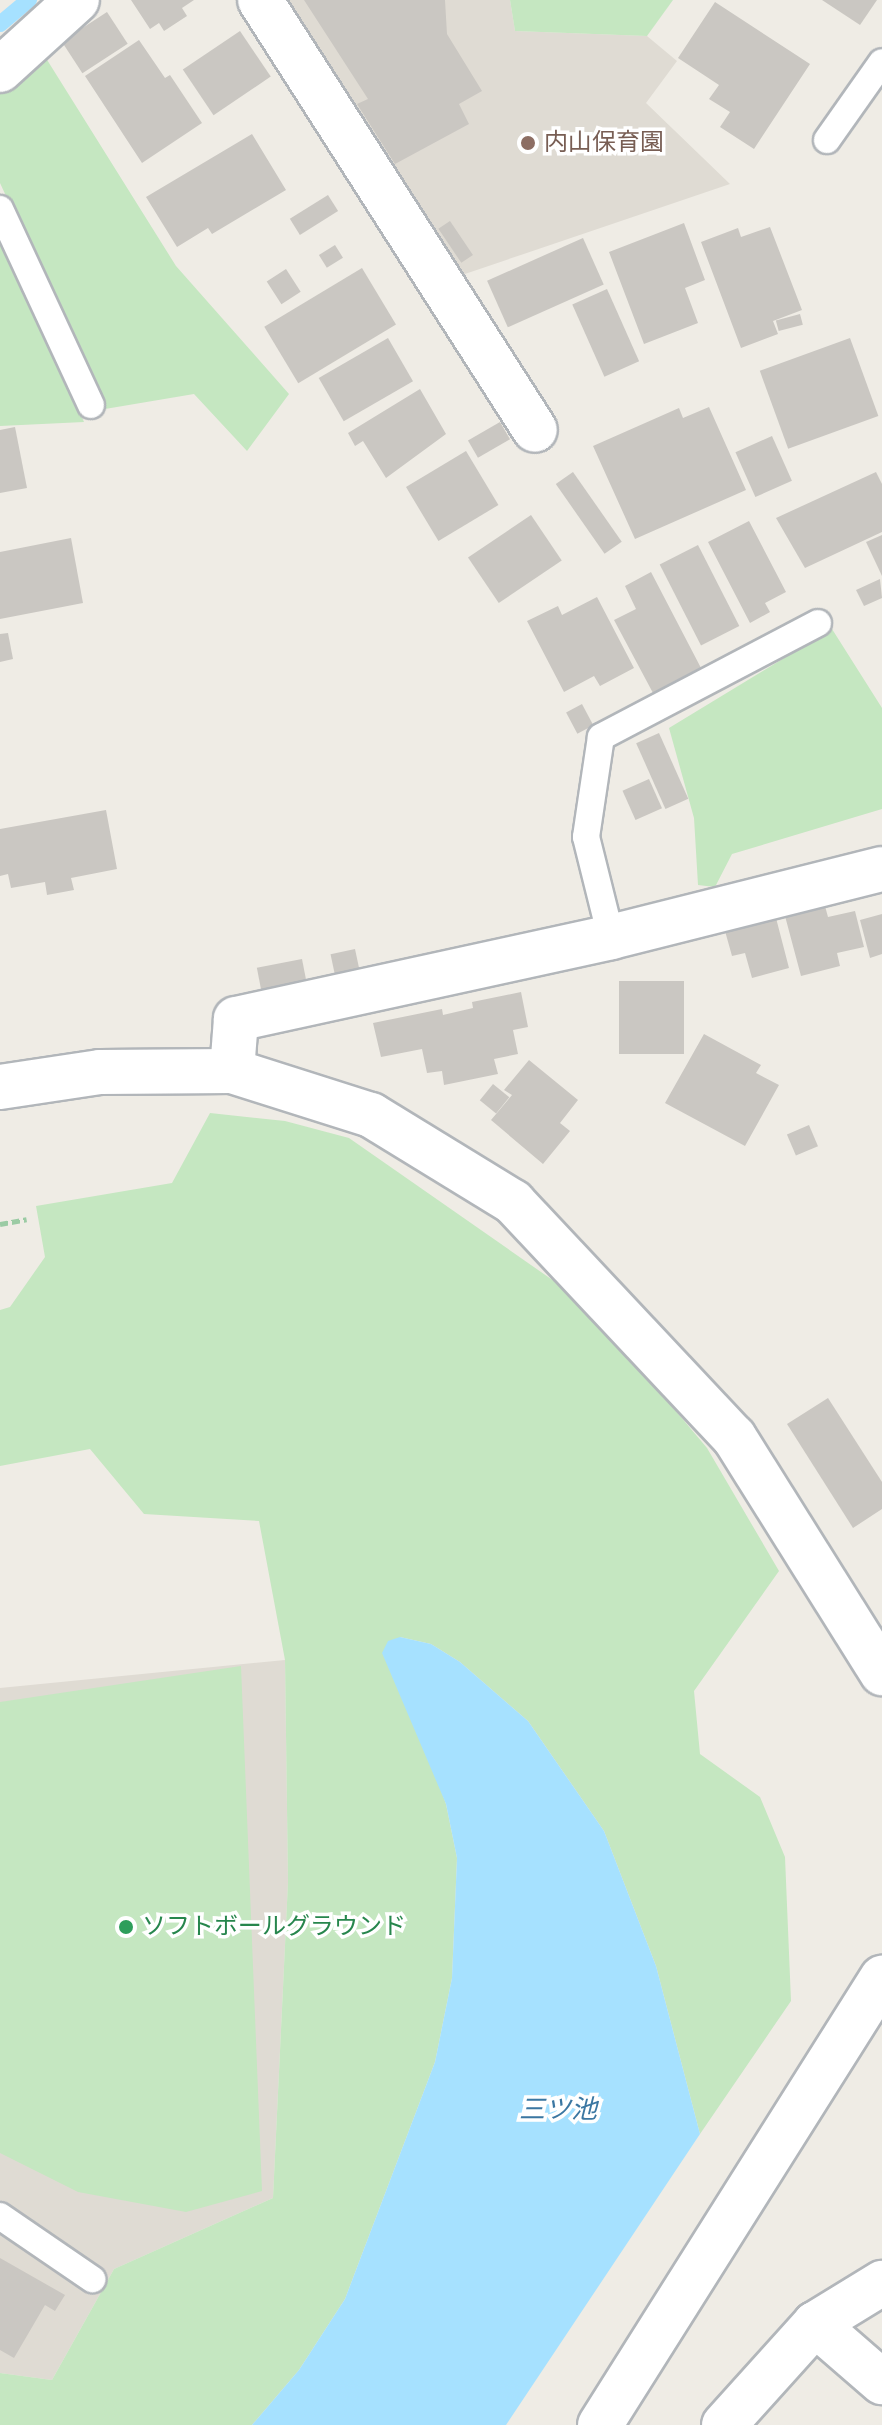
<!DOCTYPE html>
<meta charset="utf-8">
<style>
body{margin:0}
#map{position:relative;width:882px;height:2425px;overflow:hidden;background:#efece5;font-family:Roboto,"Noto Sans JP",sans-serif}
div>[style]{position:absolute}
.education>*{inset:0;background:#dfdbd3}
.green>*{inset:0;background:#c5e7c1}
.water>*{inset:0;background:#a6e1ff}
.stream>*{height:16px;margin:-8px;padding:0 8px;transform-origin:8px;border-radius:8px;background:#a6e1ff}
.building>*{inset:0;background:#cac7c2;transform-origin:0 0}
.path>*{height:5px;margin-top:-2.5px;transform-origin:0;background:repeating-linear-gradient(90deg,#9bcba4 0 8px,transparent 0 12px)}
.roads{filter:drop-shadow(2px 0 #b2b6ba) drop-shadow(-2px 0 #b2b6ba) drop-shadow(0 2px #b2b6ba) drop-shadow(0 -2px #b2b6ba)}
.service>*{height:26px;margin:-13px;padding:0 13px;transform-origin:13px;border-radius:13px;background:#fff}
.minor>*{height:44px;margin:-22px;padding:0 22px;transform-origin:22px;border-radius:22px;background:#fff}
.tertiary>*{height:44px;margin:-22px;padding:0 22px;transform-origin:22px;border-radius:22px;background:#fff}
.dots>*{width:22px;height:22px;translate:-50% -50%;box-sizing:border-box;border:4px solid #fff;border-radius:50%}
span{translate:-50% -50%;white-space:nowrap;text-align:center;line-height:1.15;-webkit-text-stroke:7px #fff;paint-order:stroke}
.education-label{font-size:24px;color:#785e54}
.left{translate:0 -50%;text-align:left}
.leisure-label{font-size:24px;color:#27864d}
.water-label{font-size:26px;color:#3b77a2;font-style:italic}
</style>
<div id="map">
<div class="education">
<i style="clip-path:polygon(273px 0,510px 0,515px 31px,647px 36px,677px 61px,646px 103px,730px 184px,456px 277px)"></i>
<i style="clip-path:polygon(285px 1660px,288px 1882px,273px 2198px,114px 2269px,52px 2380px,0 2373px,0 1688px)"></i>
</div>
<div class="green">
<i style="clip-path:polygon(510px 0,673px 0,647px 36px,515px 31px)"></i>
<i style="clip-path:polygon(39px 47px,176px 266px,289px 394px,247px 451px,194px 394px,105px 409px,0 183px,0 88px)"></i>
<i style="clip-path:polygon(0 235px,84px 422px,0 426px)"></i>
<i style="clip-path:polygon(832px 629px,882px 708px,882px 809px,732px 854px,715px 887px,698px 885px,694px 818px,669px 728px)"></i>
<i style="clip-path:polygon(210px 1113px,285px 1121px,349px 1138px,584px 1302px,707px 1448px,779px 1571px,694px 1691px,700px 1754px,760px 1797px,785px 1857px,791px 2001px,700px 2134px,656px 1966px,604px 1831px,528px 1721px,460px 1662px,431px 1644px,400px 1637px,420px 1731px,446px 1804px,457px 1858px,452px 1978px,435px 2062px,345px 2299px,299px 2370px,252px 2425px,0 2425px,0 2373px,52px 2380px,114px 2269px,273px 2198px,288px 1882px,285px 1660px,259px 1521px,144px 1514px,90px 1449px,0 1466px,0 1310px,10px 1307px,45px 1257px,36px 1206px,172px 1183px)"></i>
<i style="clip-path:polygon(241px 1666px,262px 2191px,186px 2212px,78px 2192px,0 2153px,0 1702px)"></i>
</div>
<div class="water">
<i style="clip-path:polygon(400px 1637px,431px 1644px,460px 1662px,528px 1721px,604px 1831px,656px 1966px,700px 2134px,506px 2425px,252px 2425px,299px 2370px,345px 2299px,435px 2062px,452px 1978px,457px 1858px,446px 1804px,382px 1653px,388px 1641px)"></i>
</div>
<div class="stream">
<i style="left:0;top:24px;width:38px;rotate:-40deg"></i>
</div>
<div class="building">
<i style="clip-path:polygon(131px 0,194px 0,182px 8px,187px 16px,164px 31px,159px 23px,150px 29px)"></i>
<i style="clip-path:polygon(304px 0,445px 0,447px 34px,482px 91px,459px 104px,469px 124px,395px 164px,357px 104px,368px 99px)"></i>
<i style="clip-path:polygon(822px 0,877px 0,860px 25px)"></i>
<i style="clip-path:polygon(715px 2px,810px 64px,754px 149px,720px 127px,730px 112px,709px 99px,719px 85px,678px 58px)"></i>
<i style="left:107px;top:12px;width:38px;height:54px;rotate:57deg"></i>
<i style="left:240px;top:31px;width:55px;height:69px;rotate:56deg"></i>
<i style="clip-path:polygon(139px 40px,165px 78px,170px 75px,202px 123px,142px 163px,85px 76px)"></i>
<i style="clip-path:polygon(252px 134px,286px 190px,212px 234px,208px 228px,177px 247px,146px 197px)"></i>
<i style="left:328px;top:195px;width:19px;height:45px;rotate:58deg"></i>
<i style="left:450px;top:221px;width:41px;height:14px;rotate:56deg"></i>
<i style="clip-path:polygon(684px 223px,705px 280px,685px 288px,698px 323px,644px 344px,609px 252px)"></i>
<i style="clip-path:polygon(770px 227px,802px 310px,773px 321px,778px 334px,741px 348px,701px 242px,738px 228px,741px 237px)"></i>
<i style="left:583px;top:238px;width:51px;height:105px;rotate:66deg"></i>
<i style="left:335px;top:245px;width:15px;height:19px;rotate:58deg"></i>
<i style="left:362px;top:268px;width:66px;height:114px;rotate:59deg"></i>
<i style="left:286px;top:269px;width:27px;height:23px;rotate:57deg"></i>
<i style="left:607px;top:289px;width:79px;height:38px;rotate:66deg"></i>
<i style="left:800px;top:314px;width:11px;height:25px;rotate:75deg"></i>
<i style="left:388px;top:338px;width:50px;height:80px;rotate:60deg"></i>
<i style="left:850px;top:338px;width:83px;height:96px;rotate:70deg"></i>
<i style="clip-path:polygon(420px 389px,446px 434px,386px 478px,363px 441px,355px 446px,348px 433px)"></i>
<i style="clip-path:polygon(709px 407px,746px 490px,635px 539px,593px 446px,679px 408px,683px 418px)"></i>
<i style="left:500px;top:422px;width:20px;height:37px;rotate:60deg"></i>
<i style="clip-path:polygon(15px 427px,27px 488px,0 493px,0 430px)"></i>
<i style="left:772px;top:436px;width:49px;height:40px;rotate:66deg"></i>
<i style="left:466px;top:451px;width:63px;height:70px;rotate:59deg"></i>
<i style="left:573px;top:472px;width:85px;height:21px;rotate:55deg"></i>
<i style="clip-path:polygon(876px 472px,882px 484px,882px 532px,805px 568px,776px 518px)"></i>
<i style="left:531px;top:515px;width:55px;height:76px;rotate:56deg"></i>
<i style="clip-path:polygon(749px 521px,786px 592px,765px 603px,770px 612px,750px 623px,708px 542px)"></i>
<i style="clip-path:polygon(882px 535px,882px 576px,866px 542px)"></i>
<i style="clip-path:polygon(71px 538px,83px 603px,0 619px,0 552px)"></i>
<i style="left:698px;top:545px;width:91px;height:43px;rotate:63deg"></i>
<i style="clip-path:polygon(651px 572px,701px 668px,653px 693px,614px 620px,636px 609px,625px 586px)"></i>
<i style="clip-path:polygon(880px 579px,882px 598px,864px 606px,856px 590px)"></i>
<i style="clip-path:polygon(597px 597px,634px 668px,600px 686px,594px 676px,564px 692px,527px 621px,558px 606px,562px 615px)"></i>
<i style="clip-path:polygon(8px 633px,13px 659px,0 662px,0 634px)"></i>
<i style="left:582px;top:704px;width:24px;height:18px;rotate:62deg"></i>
<i style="left:659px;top:733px;width:72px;height:25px;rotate:66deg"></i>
<i style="left:649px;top:779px;width:32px;height:29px;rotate:66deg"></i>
<i style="clip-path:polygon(106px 810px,117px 869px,71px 878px,74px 890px,47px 895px,45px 882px,11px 888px,8px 874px,0 876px,0 829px)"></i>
<i style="clip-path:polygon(825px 906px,828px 917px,855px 911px,864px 947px,837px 953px,840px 966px,801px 976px,785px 916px)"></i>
<i style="clip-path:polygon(882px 914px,882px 954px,870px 958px,860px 920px)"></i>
<i style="clip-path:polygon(776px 918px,789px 968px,752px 978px,745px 953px,732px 956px,725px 931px)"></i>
<i style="left:355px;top:949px;width:34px;height:25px;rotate:78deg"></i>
<i style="left:302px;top:959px;width:36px;height:46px;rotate:79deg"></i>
<i style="left:684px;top:981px;width:73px;height:65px;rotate:90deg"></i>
<i style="clip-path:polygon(521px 992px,528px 1027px,513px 1030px,518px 1054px,494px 1059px,498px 1074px,444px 1085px,442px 1071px,427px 1073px,422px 1049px,381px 1057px,373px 1023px,442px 1009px,443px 1015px,473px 1008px,472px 1002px)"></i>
<i style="clip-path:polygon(704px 1034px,761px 1065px,756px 1073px,779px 1085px,745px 1146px,665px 1103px)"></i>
<i style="clip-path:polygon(529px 1060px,578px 1100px,560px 1123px,570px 1131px,543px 1164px,491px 1120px,512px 1095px,504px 1090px)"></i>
<i style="left:493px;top:1084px;width:21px;height:21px;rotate:39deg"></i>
<i style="left:809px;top:1125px;width:23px;height:24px;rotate:67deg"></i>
<i style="clip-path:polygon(828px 1398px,882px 1482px,882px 1509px,853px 1528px,787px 1424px)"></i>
<i style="clip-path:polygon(0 2258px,65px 2295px,55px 2311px,45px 2305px,14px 2358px,0 2350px)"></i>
</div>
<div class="path">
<i style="left:0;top:1224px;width:27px;rotate:-10deg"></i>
</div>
<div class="roads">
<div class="service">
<i style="left:827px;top:140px;width:95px;rotate:-54.8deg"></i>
<i style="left:0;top:209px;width:216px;rotate:65.1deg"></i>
<i style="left:611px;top:937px;width:103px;rotate:-104deg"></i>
<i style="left:586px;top:837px;width:101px;rotate:-81.5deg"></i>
<i style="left:601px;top:737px;width:245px;rotate:-27.7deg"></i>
<i style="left:0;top:2216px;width:112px;rotate:34.4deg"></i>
</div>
<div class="minor">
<i style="left:260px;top:0;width:510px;rotate:57.4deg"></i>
<i style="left:0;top:70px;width:104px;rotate:-42.3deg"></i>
<i style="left:232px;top:1071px;width:52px;rotate:-85.6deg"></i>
<i style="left:236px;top:1019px;width:384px;rotate:-12.3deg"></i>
<i style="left:611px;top:937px;width:279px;rotate:-14.1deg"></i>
<i style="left:0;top:1087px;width:101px;rotate:-8.5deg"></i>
<i style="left:100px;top:1072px;width:132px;rotate:-0.4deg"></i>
<i style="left:232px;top:1071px;width:146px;rotate:17.6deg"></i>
<i style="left:371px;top:1115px;width:167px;rotate:31.5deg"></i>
<i style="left:513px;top:1202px;width:323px;rotate:46.8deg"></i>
<i style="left:734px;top:1437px;width:279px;rotate:57.9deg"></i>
<i style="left:815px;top:2324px;width:89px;rotate:40.9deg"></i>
<i style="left:724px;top:2425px;width:136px;rotate:-48deg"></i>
<i style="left:815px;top:2324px;width:79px;rotate:-31.5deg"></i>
</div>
<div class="tertiary">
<i style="left:600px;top:2425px;width:529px;rotate:-57.75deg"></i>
</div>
</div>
<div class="dots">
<i style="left:528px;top:143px;background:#8d6e63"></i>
<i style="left:126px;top:1927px;background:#2e9e5b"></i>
</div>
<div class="education-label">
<span class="left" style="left:544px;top:143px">内山保育園</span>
</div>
<div class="leisure-label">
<span class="left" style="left:142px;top:1927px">ソフトボールグラウンド</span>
</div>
<div class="water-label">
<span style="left:558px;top:2110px">三ツ池</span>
</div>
</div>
